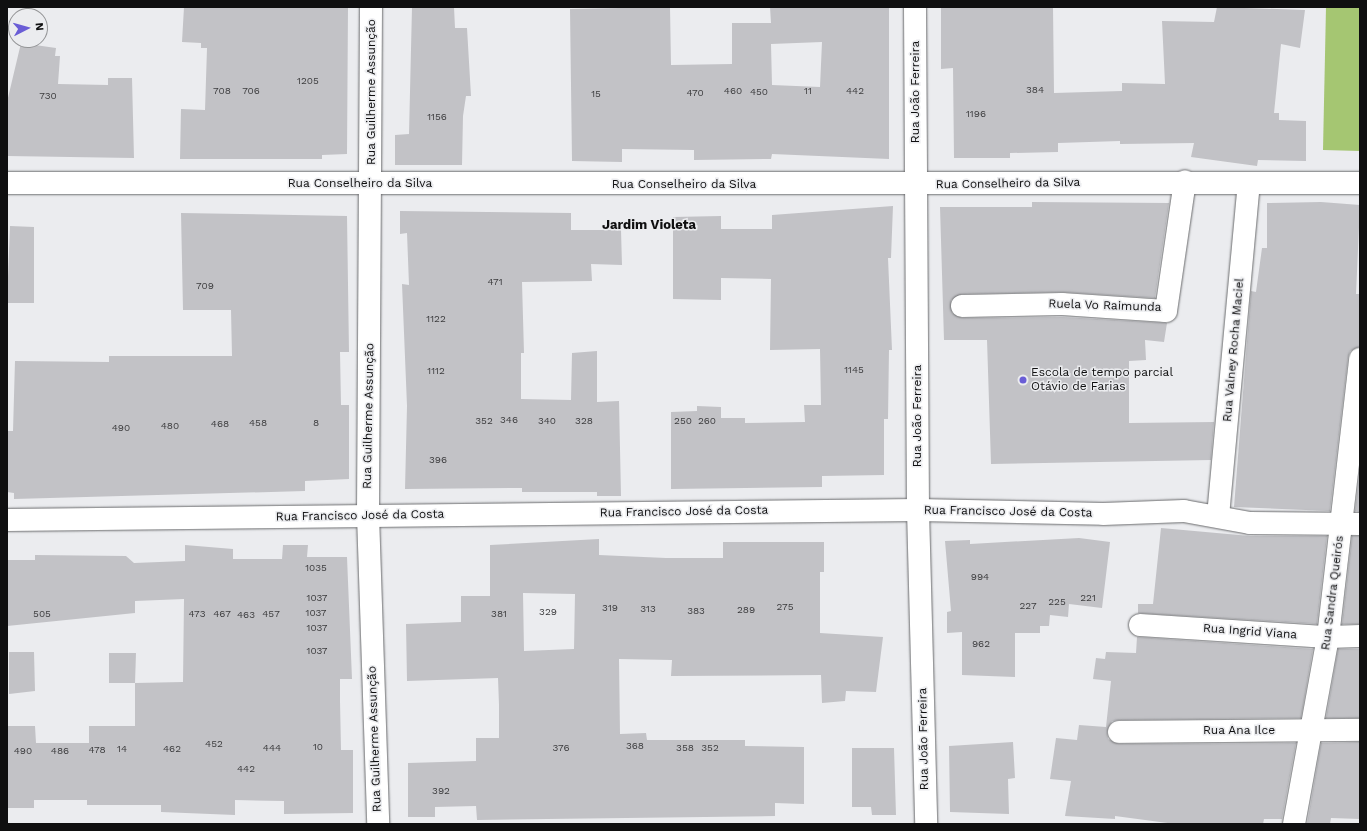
<!DOCTYPE html>
<meta charset="utf-8">
<style>
body{margin:0}
#map{position:relative;width:1367px;height:831px;overflow:hidden;background:#ebecef;font-family:"Work Sans",sans-serif}
div>[style]{position:absolute}
.green>*{inset:0;background:#a5c672}
.building>*{inset:0;background:#c2c2c6}
.roads{filter:drop-shadow(0 0 1px #6a6b6d) drop-shadow(0 0 1px #6a6b6d)}
.minor>*{height:22px;margin:-11px;padding:0 11px;transform-origin:11px;border-radius:11px;background:#fff}
.dots>*{width:11px;height:11px;translate:-50% -50%;box-sizing:border-box;border:2px solid #ebecef;border-radius:50%}
span{translate:-50% -50%;white-space:nowrap;text-align:center;line-height:1.15;-webkit-text-stroke:3px #ebecef;paint-order:stroke}
.number-label{font-size:10px;color:#3c3c3e}
.number-label span{-webkit-text-stroke-width:0}
.street-label{font-size:12px;color:#0f0f10}
.poi-label{font-size:12px;color:#0f0f10}
.left{translate:0 -50%;text-align:left}
.neighbourhood-label{font-size:13px;color:#0f0f10;font-weight:700}
.frame{position:absolute;inset:0;border:8px solid #0f0f10;pointer-events:none}
.north{position:absolute;left:8px;top:8px;width:40px;height:40px;box-sizing:border-box;background:#ebecef;border:1px solid #939496;border-radius:50%;rotate:84deg;font-size:11px;font-weight:700;line-height:16px;text-align:center;color:#0f0f10}
.north::after{content:'';display:block;margin:auto;width:14px;height:18px;background:#6a5dd6;clip-path:polygon(50% 0,100% 100%,50% 72%,0 100%)}
</style>
<div id="map">
<div class="green">
<div style="clip-path:polygon(1326px 7px,1360px 7px,1360px 151px,1323px 150px)"></div>
</div>
<div class="building">
<div style="clip-path:polygon(184px 7px,348px 7px,347px 154px,322px 155px,322px 159px,180px 159px,181px 109px,205px 110px,207px 48px,201px 48px,201px 43px,182px 42px)"></div>
<div style="clip-path:polygon(412px 7px,454px 7px,455px 28px,467px 28px,471px 96px,466px 96px,463px 116px,462px 165px,395px 165px,395px 135px,409px 134px)"></div>
<div style="clip-path:polygon(evenodd,670px 7px,671px 65px,732px 64px,732px 23px,771px 23px,770px 7px,889px 7px,889px 159px,772px 154px,771px 159px,694px 160px,694px 150px,622px 149px,622px 162px,572px 161px,570px 9px,670px 7px,822px 42px,820px 87px,772px 85px,771px 44px,822px 42px)"></div>
<div style="clip-path:polygon(941px 7px,1053px 7px,1054px 93px,1122px 91px,1122px 83px,1165px 84px,1162px 21px,1214px 22px,1217px 7px,1305px 10px,1300px 48px,1281px 44px,1274px 113px,1279px 113px,1279px 120px,1306px 121px,1306px 161px,1258px 160px,1257px 166px,1191px 157px,1194px 143px,1120px 144px,1120px 141px,1058px 143px,1058px 152px,1010px 153px,1010px 158px,954px 158px,953px 68px,941px 69px)"></div>
<div style="clip-path:polygon(21px 43px,56px 48px,55px 56px,60px 56px,58px 84px,108px 85px,108px 78px,132px 78px,134px 158px,7px 156px,7px 102px)"></div>
<div style="clip-path:polygon(1032px 202px,1169px 203px,1155px 298px,1062px 292px,962px 294px,951px 300px,952px 313px,962px 318px,1062px 317px,1167px 323px,1164px 342px,1145px 340px,1146px 360px,1129px 361px,1129px 423px,1214px 422px,1211px 460px,991px 464px,987px 340px,944px 340px,940px 207px,1032px 207px)"></div>
<div style="clip-path:polygon(1321px 202px,1360px 205px,1356px 294px,1360px 294px,1360px 347px,1350px 351px,1348px 358px,1330px 511px,1234px 507px,1251px 291px,1256px 292px,1262px 248px,1267px 248px,1267px 203px)"></div>
<div style="clip-path:polygon(893px 206px,891px 258px,888px 258px,892px 350px,889px 350px,888px 419px,884px 419px,884px 475px,822px 476px,822px 487px,671px 489px,671px 412px,697px 411px,697px 406px,721px 407px,721px 418px,745px 418px,745px 423px,805px 422px,804px 405px,821px 405px,820px 349px,770px 350px,771px 279px,721px 278px,721px 300px,673px 299px,673px 217px,721px 216px,721px 229px,772px 229px,772px 215px)"></div>
<div style="clip-path:polygon(400px 211px,571px 213px,571px 230px,621px 230px,622px 265px,591px 264px,592px 281px,522px 282px,524px 353px,521px 353px,521px 399px,571px 400px,572px 353px,597px 351px,597px 402px,619px 401px,621px 496px,597px 496px,597px 492px,522px 492px,522px 488px,405px 489px,407px 406px,402px 284px,409px 285px,407px 233px,400px 234px)"></div>
<div style="clip-path:polygon(181px 213px,347px 216px,349px 352px,340px 352px,341px 405px,349px 405px,349px 479px,305px 481px,305px 491px,14px 499px,14px 493px,7px 492px,7px 431px,13px 431px,15px 361px,109px 362px,109px 356px,232px 356px,231px 310px,183px 310px)"></div>
<div style="clip-path:polygon(10px 226px,34px 227px,34px 303px,7px 303px)"></div>
<div style="clip-path:polygon(1360px 468px,1360px 512px,1355px 511px)"></div>
<div style="clip-path:polygon(1161px 528px,1250px 536px,1327px 536px,1317px 624px,1138px 613px,1138px 604px,1153px 604px)"></div>
<div style="clip-path:polygon(1352px 536px,1360px 536px,1360px 624px,1342px 624px)"></div>
<div style="clip-path:polygon(1079px 538px,1110px 542px,1102px 608px,1069px 604px,1068px 617px,1050px 615px,1049px 626px,1040px 626px,1040px 633px,1015px 633px,1015px 677px,962px 675px,962px 632px,947px 633px,947px 612px,951px 611px,945px 541px,970px 540px,970px 544px)"></div>
<div style="clip-path:polygon(evenodd,599px 539px,599px 555px,666px 558px,723px 558px,723px 542px,824px 542px,824px 572px,820px 572px,820px 633px,883px 637px,876px 692px,846px 691px,845px 701px,822px 703px,821px 675px,671px 676px,672px 660px,619px 659px,620px 734px,646px 733px,647px 740px,745px 740px,745px 746px,804px 747px,804px 804px,775px 803px,775px 816px,477px 820px,476px 806px,435px 807px,435px 817px,408px 817px,408px 763px,476px 761px,476px 738px,499px 738px,499px 705px,498px 678px,407px 681px,406px 624px,461px 622px,461px 596px,490px 596px,490px 545px,599px 539px,523px 593px,575px 594px,574px 649px,524px 651px,523px 593px)"></div>
<div style="clip-path:polygon(185px 545px,233px 549px,233px 559px,282px 559px,283px 545px,308px 545px,307px 557px,347px 557px,352px 679px,340px 679px,340px 701px,341px 750px,353px 750px,353px 813px,284px 814px,284px 801px,235px 800px,235px 815px,161px 812px,161px 805px,87px 805px,87px 800px,34px 800px,34px 808px,7px 808px,7px 726px,35px 726px,36px 743px,89px 743px,89px 726px,135px 726px,135px 683px,183px 682px,184px 599px,135px 601px,135px 613px,7px 626px,7px 560px,35px 560px,35px 555px,126px 556px,134px 563px,185px 561px)"></div>
<div style="clip-path:polygon(1137px 637px,1313px 649px,1301px 718px,1119px 720px,1112px 721px,1107px 732px,1108px 739px,1119px 744px,1296px 743px,1282px 819px,1264px 819px,1263px 824px,1175px 824px,1115px 816px,1115px 819px,1065px 816px,1071px 781px,1050px 779px,1056px 738px,1077px 740px,1079px 725px,1106px 727px,1111px 681px,1093px 679px,1096px 658px,1105px 659px,1106px 652px,1136px 653px)"></div>
<div style="clip-path:polygon(1338px 649px,1360px 649px,1360px 718px,1326px 718px)"></div>
<div style="clip-path:polygon(9px 652px,34px 652px,35px 691px,9px 694px)"></div>
<div style="clip-path:polygon(109px 653px,136px 653px,135px 683px,109px 683px)"></div>
<div style="clip-path:polygon(1013px 742px,1015px 778px,1008px 779px,1009px 814px,950px 812px,949px 746px)"></div>
<div style="clip-path:polygon(1360px 742px,1360px 819px,1331px 818px,1330px 824px,1307px 824px,1321px 743px)"></div>
<div style="clip-path:polygon(852px 748px,894px 748px,896px 815px,872px 815px,871px 807px,852px 807px)"></div>
</div>
<div class="roads">
<div class="minor">
<div style="left:371px;top:7px;width:508px;rotate:90.34deg"></div>
<div style="left:368px;top:515px;width:309px;rotate:88.1deg"></div>
<div style="left:915px;top:7px;width:503px;rotate:89.66deg"></div>
<div style="left:918px;top:510px;width:314px;rotate:88.5deg"></div>
<div style="left:7px;top:183px;width:1353px"></div>
<div style="left:962px;top:306px;width:100px;rotate:-1.1deg"></div>
<div style="left:1062px;top:304px;width:104px;rotate:3.9deg"></div>
<div style="left:1166px;top:311px;width:131px;rotate:-81.7deg"></div>
<div style="left:1218px;top:516px;width:334px;rotate:-84.7deg"></div>
<div style="left:7px;top:520px;width:911px;rotate:-0.63deg"></div>
<div style="left:918px;top:510px;width:185px;rotate:1.2deg"></div>
<div style="left:1103px;top:514px;width:81px;rotate:-2.1deg"></div>
<div style="left:1184px;top:511px;width:67px;rotate:10.3deg"></div>
<div style="left:1250px;top:523px;width:110px;rotate:0.5deg"></div>
<div style="left:1140px;top:625px;width:188px;rotate:3.7deg"></div>
<div style="left:1328px;top:637px;width:32px;rotate:-2deg"></div>
<div style="left:1119px;top:732px;width:241px;rotate:-0.5deg"></div>
<div style="left:1294px;top:824px;width:190px;rotate:-79.7deg"></div>
<div style="left:1328px;top:637px;width:280px;rotate:-83.4deg"></div>
</div>
</div>
<div class="dots">
<div style="left:1023px;top:380px;background:#6a5dd6"></div>
</div>
<div class="number-label">
<span style="left:308px;top:81px">1205</span>
<span style="left:1035px;top:90px">384</span>
<span style="left:222px;top:91px">708</span>
<span style="left:251px;top:91px">706</span>
<span style="left:733px;top:91px">460</span>
<span style="left:808px;top:91px">11</span>
<span style="left:855px;top:91px">442</span>
<span style="left:759px;top:92px">450</span>
<span style="left:695px;top:93px">470</span>
<span style="left:596px;top:94px">15</span>
<span style="left:48px;top:96px">730</span>
<span style="left:976px;top:114px">1196</span>
<span style="left:437px;top:117px">1156</span>
<span style="left:495px;top:282px">471</span>
<span style="left:205px;top:286px">709</span>
<span style="left:436px;top:319px">1122</span>
<span style="left:854px;top:370px">1145</span>
<span style="left:436px;top:371px">1112</span>
<span style="left:509px;top:420px">346</span>
<span style="left:484px;top:421px">352</span>
<span style="left:547px;top:421px">340</span>
<span style="left:584px;top:421px">328</span>
<span style="left:683px;top:421px">250</span>
<span style="left:707px;top:421px">260</span>
<span style="left:258px;top:423px">458</span>
<span style="left:316px;top:423px">8</span>
<span style="left:220px;top:424px">468</span>
<span style="left:170px;top:426px">480</span>
<span style="left:121px;top:428px">490</span>
<span style="left:438px;top:460px">396</span>
<span style="left:316px;top:568px">1035</span>
<span style="left:980px;top:577px">994</span>
<span style="left:317px;top:598px">1037</span>
<span style="left:1088px;top:598px">221</span>
<span style="left:1057px;top:602px">225</span>
<span style="left:1028px;top:606px">227</span>
<span style="left:785px;top:607px">275</span>
<span style="left:610px;top:608px">319</span>
<span style="left:648px;top:609px">313</span>
<span style="left:746px;top:610px">289</span>
<span style="left:696px;top:611px">383</span>
<span style="left:548px;top:612px">329</span>
<span style="left:316px;top:613px">1037</span>
<span style="left:42px;top:614px">505</span>
<span style="left:197px;top:614px">473</span>
<span style="left:222px;top:614px">467</span>
<span style="left:271px;top:614px">457</span>
<span style="left:499px;top:614px">381</span>
<span style="left:246px;top:615px">463</span>
<span style="left:317px;top:628px">1037</span>
<span style="left:981px;top:644px">962</span>
<span style="left:317px;top:651px">1037</span>
<span style="left:214px;top:744px">452</span>
<span style="left:635px;top:746px">368</span>
<span style="left:318px;top:747px">10</span>
<span style="left:272px;top:748px">444</span>
<span style="left:561px;top:748px">376</span>
<span style="left:685px;top:748px">358</span>
<span style="left:710px;top:748px">352</span>
<span style="left:122px;top:749px">14</span>
<span style="left:172px;top:749px">462</span>
<span style="left:97px;top:750px">478</span>
<span style="left:23px;top:751px">490</span>
<span style="left:60px;top:751px">486</span>
<span style="left:246px;top:769px">442</span>
<span style="left:441px;top:791px">392</span>
</div>
<div class="street-label">
<span style="left:372px;top:92px;rotate:-90deg">Rua Guilherme Assunção</span>
<span style="left:916px;top:92px;rotate:-90deg">Rua João Ferreira</span>
<span style="left:360px;top:184px">Rua Conselheiro da Silva</span>
<span style="left:1008px;top:184px;rotate:-1deg">Rua Conselheiro da Silva</span>
<span style="left:684px;top:185px">Rua Conselheiro da Silva</span>
<span style="left:1105px;top:306px;rotate:2deg">Ruela Vo Raimunda</span>
<span style="left:1234px;top:350px;rotate:-85deg">Rua Valney Rocha Maciel</span>
<span style="left:369px;top:416px;rotate:-89deg">Rua Guilherme Assunção</span>
<span style="left:918px;top:416px;rotate:-90deg">Rua João Ferreira</span>
<span style="left:684px;top:512px;rotate:-1deg">Rua Francisco José da Costa</span>
<span style="left:1008px;top:512px;rotate:1deg">Rua Francisco José da Costa</span>
<span style="left:360px;top:516px;rotate:-1deg">Rua Francisco José da Costa</span>
<span style="left:1333px;top:593px;rotate:-83deg">Rua Sandra Queirós</span>
<span style="left:1250px;top:632px;rotate:4deg">Rua Ingrid Viana</span>
<span style="left:1239px;top:731px">Rua Ana Ilce</span>
<span style="left:375px;top:739px;rotate:-92deg">Rua Guilherme Assunção</span>
<span style="left:924px;top:739px;rotate:-91deg">Rua João Ferreira</span>
</div>
<div class="poi-label">
<span class="left" style="left:1031px;top:380px">Escola de tempo parcial<br>Otávio de Farias</span>
</div>
<div class="neighbourhood-label">
<span style="left:649px;top:225px">Jardim Violeta</span>
</div>
<div class="frame"></div>
<div class="north">N</div>
</div>
